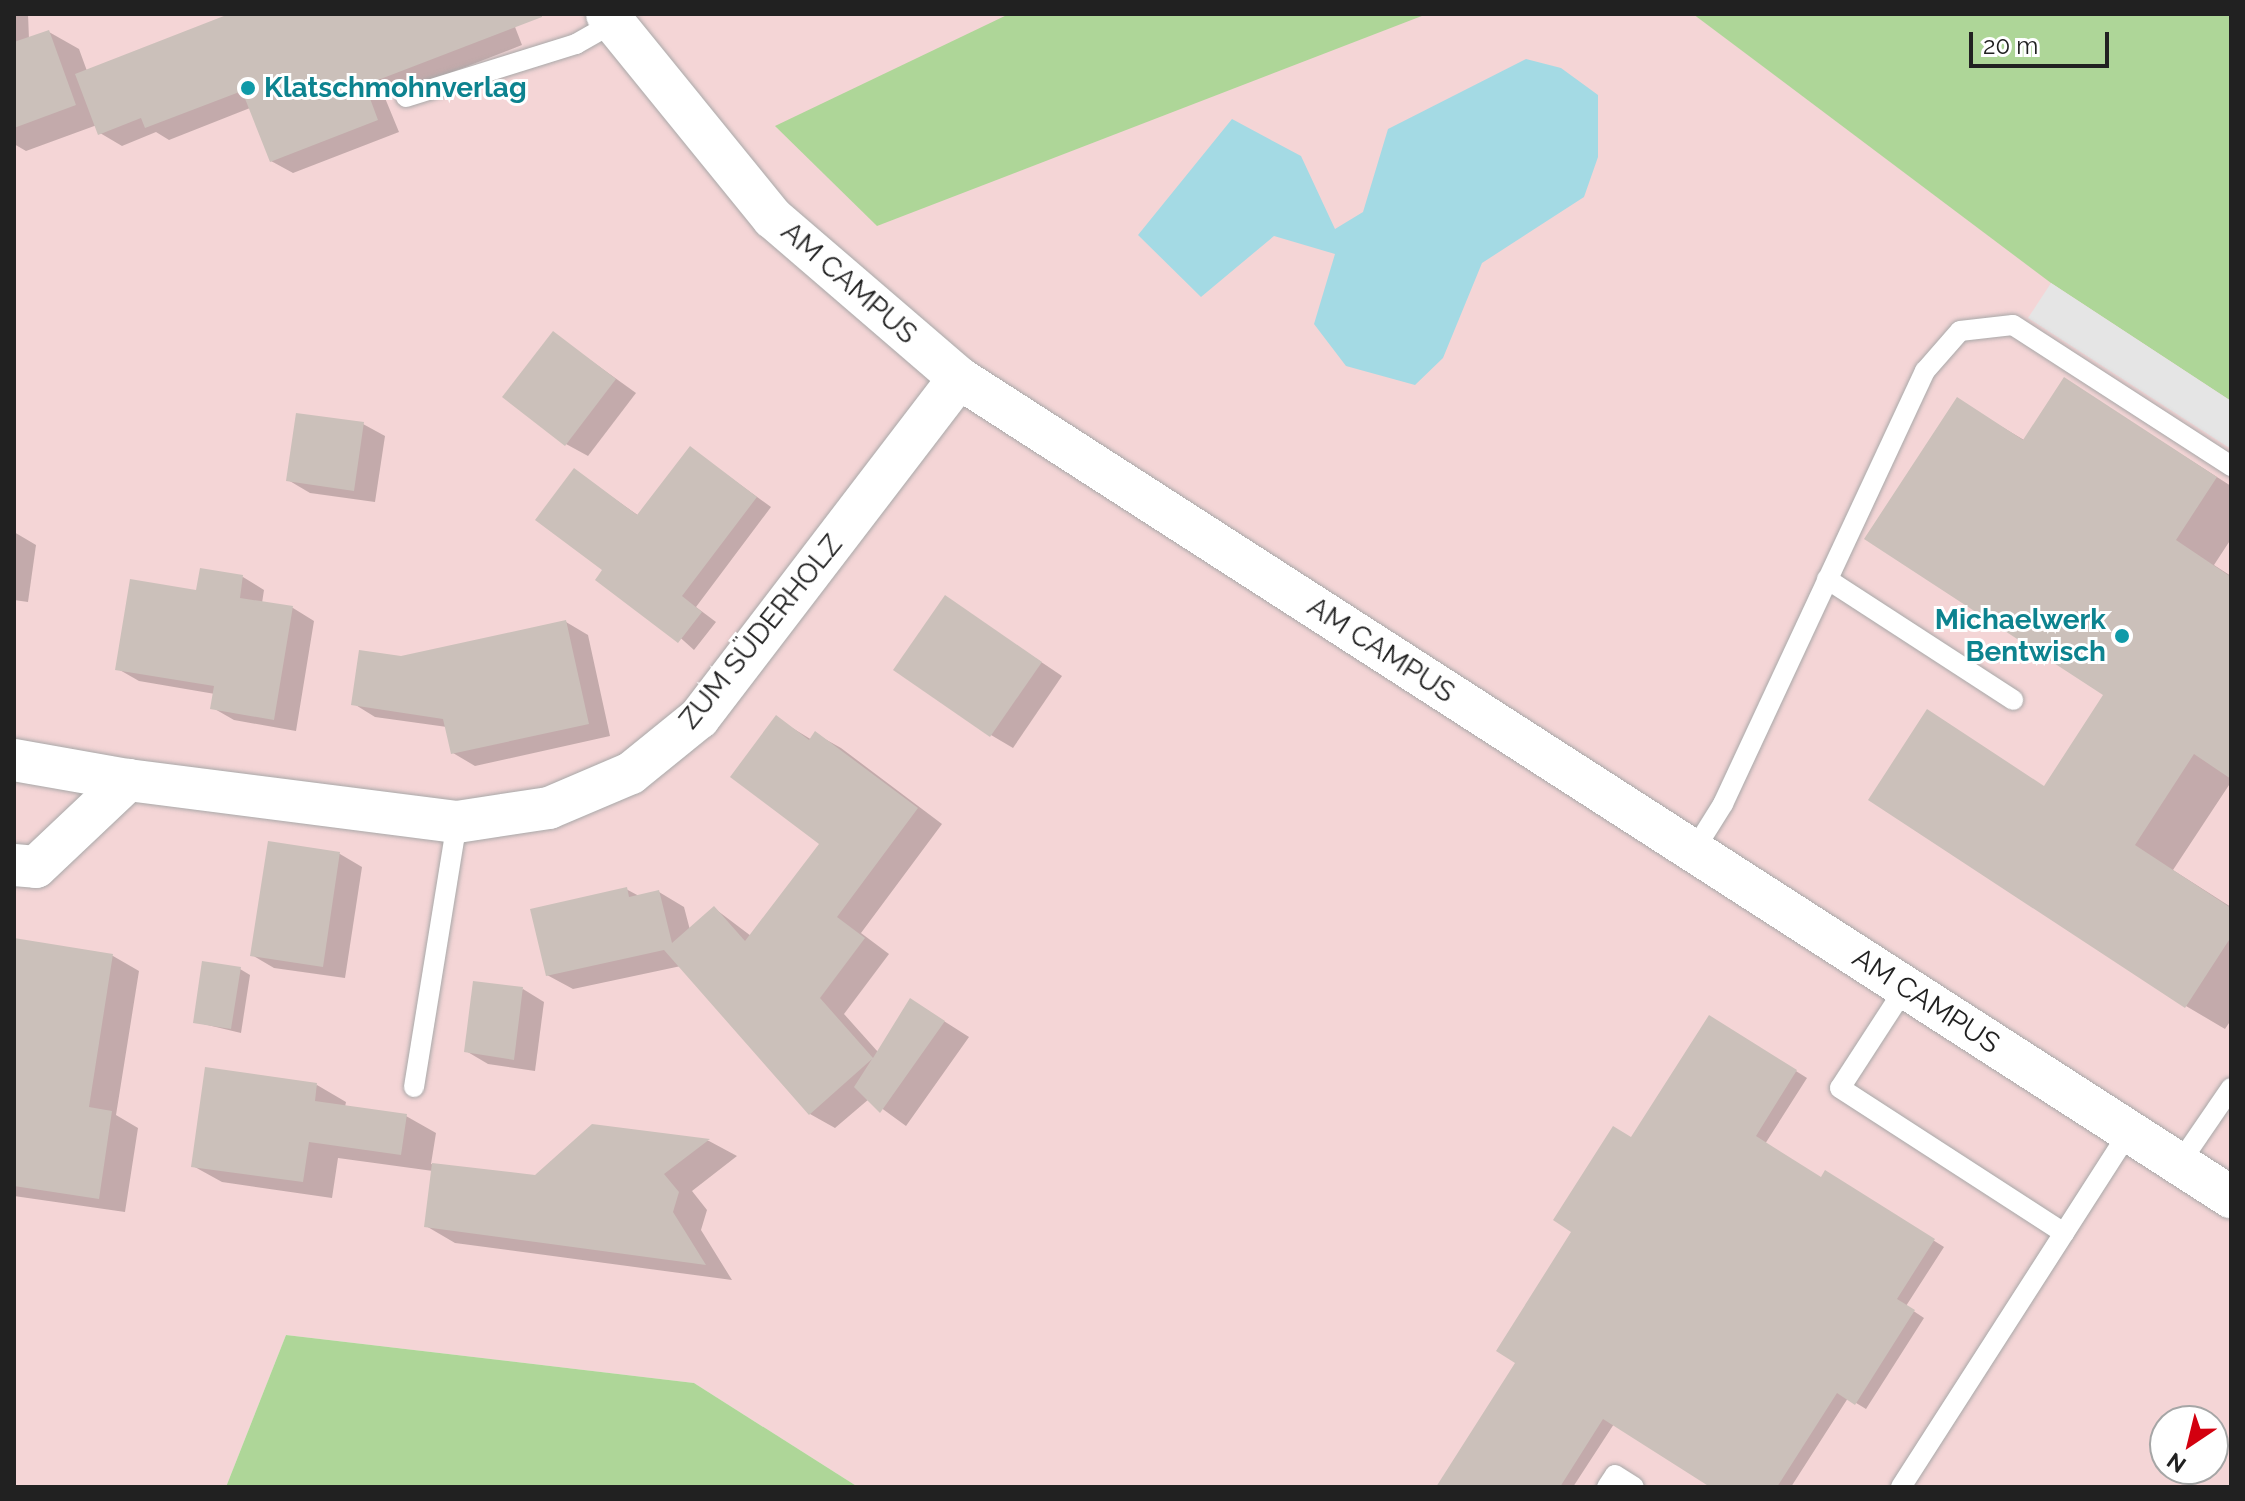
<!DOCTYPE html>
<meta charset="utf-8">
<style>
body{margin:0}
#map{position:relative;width:2245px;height:1501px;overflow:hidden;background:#f2eee7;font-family:Raleway,sans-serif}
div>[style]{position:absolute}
.commercial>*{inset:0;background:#f4d5d6}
.forest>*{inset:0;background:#aed698}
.parking>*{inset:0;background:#e5e5e5}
.water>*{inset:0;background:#a4dae4}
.shadow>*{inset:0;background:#0003}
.building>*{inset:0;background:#cbc0ba}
.roads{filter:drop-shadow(0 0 2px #a8a8a8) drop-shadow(0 0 2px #a8a8a8)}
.service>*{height:20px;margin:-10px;padding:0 10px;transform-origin:10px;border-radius:10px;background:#fff}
.minor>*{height:42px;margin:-21px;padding:0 21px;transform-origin:21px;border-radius:21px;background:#fff}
.dots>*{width:22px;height:22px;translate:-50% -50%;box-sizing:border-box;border:4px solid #fff;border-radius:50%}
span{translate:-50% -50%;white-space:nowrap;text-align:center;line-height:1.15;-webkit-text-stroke:6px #fff;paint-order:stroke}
.culture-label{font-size:28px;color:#0d838f;font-weight:700}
.left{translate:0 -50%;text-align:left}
.right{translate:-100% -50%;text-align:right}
.street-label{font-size:28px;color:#212121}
.frame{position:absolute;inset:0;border:16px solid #212121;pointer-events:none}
.north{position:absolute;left:2149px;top:1405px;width:80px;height:80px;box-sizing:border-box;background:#fff;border:2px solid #a6a6a6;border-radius:50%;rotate:215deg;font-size:22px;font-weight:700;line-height:32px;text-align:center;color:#212121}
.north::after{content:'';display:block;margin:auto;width:28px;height:36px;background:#d3000f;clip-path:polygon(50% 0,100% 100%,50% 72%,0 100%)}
.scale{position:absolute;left:1969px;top:32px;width:140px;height:36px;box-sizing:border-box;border:4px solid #212121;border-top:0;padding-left:10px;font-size:24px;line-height:28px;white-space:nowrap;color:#212121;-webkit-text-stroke:6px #fff;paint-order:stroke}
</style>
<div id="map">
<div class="commercial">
<div style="clip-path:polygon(evenodd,14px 14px,2231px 14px,2231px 1487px,858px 1487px,694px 1383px,286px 1335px,226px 1487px,14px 1487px,14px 14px,2165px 1421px,2213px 1421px,2213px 1469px,2165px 1469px,2165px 1421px)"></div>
</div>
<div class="forest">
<div style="clip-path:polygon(1009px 14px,1427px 14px,877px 226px,775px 126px)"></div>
<div style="clip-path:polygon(1693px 14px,2231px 14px,2231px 401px,2051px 283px)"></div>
<div style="clip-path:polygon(286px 1335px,694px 1383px,858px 1487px,226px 1487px)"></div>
</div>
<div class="parking">
<div style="clip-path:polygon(2051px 283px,2231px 401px,2231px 449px,2028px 318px)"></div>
</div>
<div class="water">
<div style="clip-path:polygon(1526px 59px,1561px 68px,1598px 95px,1598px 157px,1584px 197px,1482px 263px,1443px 358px,1415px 385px,1346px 366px,1314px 324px,1335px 254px,1274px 236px,1201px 297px,1138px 235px,1232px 119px,1301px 156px,1335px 229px,1363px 212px,1388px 129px)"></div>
</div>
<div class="shadow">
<div style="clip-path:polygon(14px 14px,28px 14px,29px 39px,49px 32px,79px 49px,87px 71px,234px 14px,510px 14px,522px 45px,385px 98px,399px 132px,293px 173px,271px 161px,250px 108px,169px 140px,156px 132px,122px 146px,100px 133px,97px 125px,26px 151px,14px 144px)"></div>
<div style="clip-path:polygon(554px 334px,636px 393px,588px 456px,566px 444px)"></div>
<div style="clip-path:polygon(2065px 380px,2231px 486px,2231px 539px,2214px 565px,2231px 576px,2231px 782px,2173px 870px,2231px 907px,2231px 1020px,2225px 1029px,2186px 1006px,1928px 712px,2052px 793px,2106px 695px,1957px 400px,2024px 440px)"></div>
<div style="clip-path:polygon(363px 424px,385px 436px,375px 502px,310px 493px,288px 480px)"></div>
<div style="clip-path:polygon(690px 448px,771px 507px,696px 607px,716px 622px,694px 650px,605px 570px,575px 471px,639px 516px)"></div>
<div style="clip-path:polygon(14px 532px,36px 545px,28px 602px,14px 600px)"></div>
<div style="clip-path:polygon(243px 577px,264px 590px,262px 603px,293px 608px,314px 621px,296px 731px,234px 720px,213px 708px,215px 694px,139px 681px,118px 669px,198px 592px)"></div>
<div style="clip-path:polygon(946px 598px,1062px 676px,1013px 748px,991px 735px)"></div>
<div style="clip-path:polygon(566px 622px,588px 635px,610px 736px,475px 766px,453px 753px,447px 727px,375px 717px,354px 704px,401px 658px)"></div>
<div style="clip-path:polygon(776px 718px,812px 740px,816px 734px,841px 748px,942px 824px,861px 933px,889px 954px,844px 1014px,878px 1052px,936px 1016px,969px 1037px,906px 1126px,869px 1099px,835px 1128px,810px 1114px,681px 966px,573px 989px,547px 975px,626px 889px,639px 896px,659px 892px,684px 907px,690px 930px,714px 908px,751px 936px,822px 843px)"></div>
<div style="clip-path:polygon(270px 843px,340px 854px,362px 867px,345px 978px,274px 968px,252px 955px)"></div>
<div style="clip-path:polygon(113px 956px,139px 971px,116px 1115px,138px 1128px,125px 1212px,14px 1196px,14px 959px)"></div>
<div style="clip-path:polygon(240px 969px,250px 975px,241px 1033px,195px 1022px)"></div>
<div style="clip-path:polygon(523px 989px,544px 1002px,535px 1071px,488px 1064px,466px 1051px)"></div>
<div style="clip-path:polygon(1720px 1023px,1807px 1078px,1765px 1144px,1822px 1180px,1836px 1179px,1944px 1247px,1906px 1306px,1924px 1318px,1866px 1409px,1848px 1398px,1791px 1487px,1714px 1487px,1614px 1424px,1573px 1487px,1438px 1487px,1517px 1363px,1632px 1140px)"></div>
<div style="clip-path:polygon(317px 1085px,346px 1102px,345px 1107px,406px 1116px,436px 1133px,431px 1164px,535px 1177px,593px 1126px,709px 1141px,737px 1156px,692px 1191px,707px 1210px,701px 1230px,732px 1280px,455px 1243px,426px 1226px,433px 1171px,338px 1158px,332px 1198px,222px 1182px,193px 1166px)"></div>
</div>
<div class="building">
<div style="clip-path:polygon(229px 14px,542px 14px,542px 17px,365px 85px,378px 120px,270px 162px,242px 91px,145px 128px,141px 118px,98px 135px,75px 74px)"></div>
<div style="clip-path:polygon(49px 30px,76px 105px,14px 128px,14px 42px)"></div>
<div style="clip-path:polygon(553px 331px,616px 379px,565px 446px,502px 397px)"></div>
<div style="clip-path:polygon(2064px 377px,2217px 477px,2176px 540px,2231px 577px,2231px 779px,2194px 754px,2135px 845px,2231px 908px,2231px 937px,2185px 1008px,1868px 800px,1927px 709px,2044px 786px,2103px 695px,1864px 539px,1957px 397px,2023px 440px)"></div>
<div style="clip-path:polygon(296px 413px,364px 422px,354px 491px,286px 481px)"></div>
<div style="clip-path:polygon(690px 446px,757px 497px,682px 596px,702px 612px,678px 643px,595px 580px,602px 570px,535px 520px,574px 468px,637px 515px)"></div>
<div style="clip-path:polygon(200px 568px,243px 575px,240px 598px,293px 606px,274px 720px,210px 709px,214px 686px,115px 670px,130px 579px,196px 590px)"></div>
<div style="clip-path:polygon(945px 595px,1042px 662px,990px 737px,893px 670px)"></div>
<div style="clip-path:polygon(566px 620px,589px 724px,451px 754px,443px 719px,351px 705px,359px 650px,401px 656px)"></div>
<div style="clip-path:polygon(776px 715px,809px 740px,815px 731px,918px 808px,837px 917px,865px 938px,820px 998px,873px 1058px,910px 998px,945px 1021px,880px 1113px,854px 1087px,872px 1059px,809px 1115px,664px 950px,546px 976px,530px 909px,627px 887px,629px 897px,659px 890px,672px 943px,714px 906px,745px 941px,819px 844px,730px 777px)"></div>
<div style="clip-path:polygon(268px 841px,340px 852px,323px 967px,250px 956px)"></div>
<div style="clip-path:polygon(14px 938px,113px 954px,89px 1107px,112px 1111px,99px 1199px,14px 1186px)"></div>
<div style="clip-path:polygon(202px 961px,241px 967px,231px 1029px,193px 1023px)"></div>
<div style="clip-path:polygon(473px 981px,523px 987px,514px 1060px,464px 1052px)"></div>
<div style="clip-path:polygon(1709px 1015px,1797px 1070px,1756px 1136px,1821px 1177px,1825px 1170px,1935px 1239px,1897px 1299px,1915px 1310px,1855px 1405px,1837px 1393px,1777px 1487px,1710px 1487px,1603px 1419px,1560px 1487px,1436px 1487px,1515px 1363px,1496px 1351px,1571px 1232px,1553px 1220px,1613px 1126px,1631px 1137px)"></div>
<div style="clip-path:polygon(205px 1067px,317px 1083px,315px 1101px,407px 1114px,401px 1155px,309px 1142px,303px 1182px,191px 1167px)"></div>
<div style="clip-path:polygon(592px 1124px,710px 1139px,664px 1174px,679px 1192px,673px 1212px,706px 1265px,424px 1227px,432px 1163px,535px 1175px)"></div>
</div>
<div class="roads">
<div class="service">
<div style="left:406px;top:97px;width:178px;rotate:-17.3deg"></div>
<div style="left:576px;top:44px;width:43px;rotate:-29.6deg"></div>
<div style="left:1827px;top:579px;width:222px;rotate:33deg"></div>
<div style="left:1693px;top:852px;width:57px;rotate:-58deg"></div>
<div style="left:1723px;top:804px;width:478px;rotate:-65deg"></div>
<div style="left:1925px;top:371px;width:53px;rotate:-48.8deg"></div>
<div style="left:1960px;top:331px;width:53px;rotate:-6.5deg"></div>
<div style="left:2013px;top:325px;width:260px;rotate:32.9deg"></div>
<div style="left:1905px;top:988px;width:119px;rotate:123deg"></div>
<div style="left:1840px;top:1088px;width:267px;rotate:32.9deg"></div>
<div style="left:414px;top:1087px;width:268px;rotate:-80.8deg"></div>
<div style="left:2179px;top:1164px;width:92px;rotate:-55.6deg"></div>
<div style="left:1607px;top:1487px;width:14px;rotate:-56deg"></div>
<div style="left:1615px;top:1475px;width:22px;rotate:32deg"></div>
<div style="left:1901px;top:1487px;width:422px;rotate:-57.3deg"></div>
</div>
<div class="minor">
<div style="left:607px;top:14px;width:263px;rotate:50.9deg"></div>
<div style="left:773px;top:218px;width:245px;rotate:40.7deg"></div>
<div style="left:959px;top:378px;width:1513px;rotate:32.78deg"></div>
<div style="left:14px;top:760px;width:116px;rotate:10deg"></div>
<div style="left:128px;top:780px;width:332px;rotate:7.3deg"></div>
<div style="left:457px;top:822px;width:93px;rotate:-8.7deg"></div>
<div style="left:549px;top:808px;width:89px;rotate:-23.1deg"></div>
<div style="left:631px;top:773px;width:87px;rotate:-39deg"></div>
<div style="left:699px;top:718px;width:428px;rotate:-52.6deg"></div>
<div style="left:14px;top:865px;width:22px;rotate:5deg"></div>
<div style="left:36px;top:867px;width:127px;rotate:-43.4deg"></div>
</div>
</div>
<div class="dots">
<div style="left:248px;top:88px;background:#0f9aa8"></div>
<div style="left:2122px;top:636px;background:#0f9aa8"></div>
</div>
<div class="culture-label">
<span class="left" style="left:264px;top:88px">Klatschmohnverlag</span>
<span class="right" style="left:2106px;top:636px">Michaelwerk<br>Bentwisch</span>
</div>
<div class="street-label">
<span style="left:849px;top:283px;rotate:41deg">AM CAMPUS</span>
<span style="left:761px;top:632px;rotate:-51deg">ZUM SÜDERHOLZ</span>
<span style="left:1381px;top:650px;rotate:33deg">AM CAMPUS</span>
<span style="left:1926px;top:1001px;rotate:33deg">AM CAMPUS</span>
</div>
<div class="frame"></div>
<div class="north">N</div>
<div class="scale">20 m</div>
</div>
